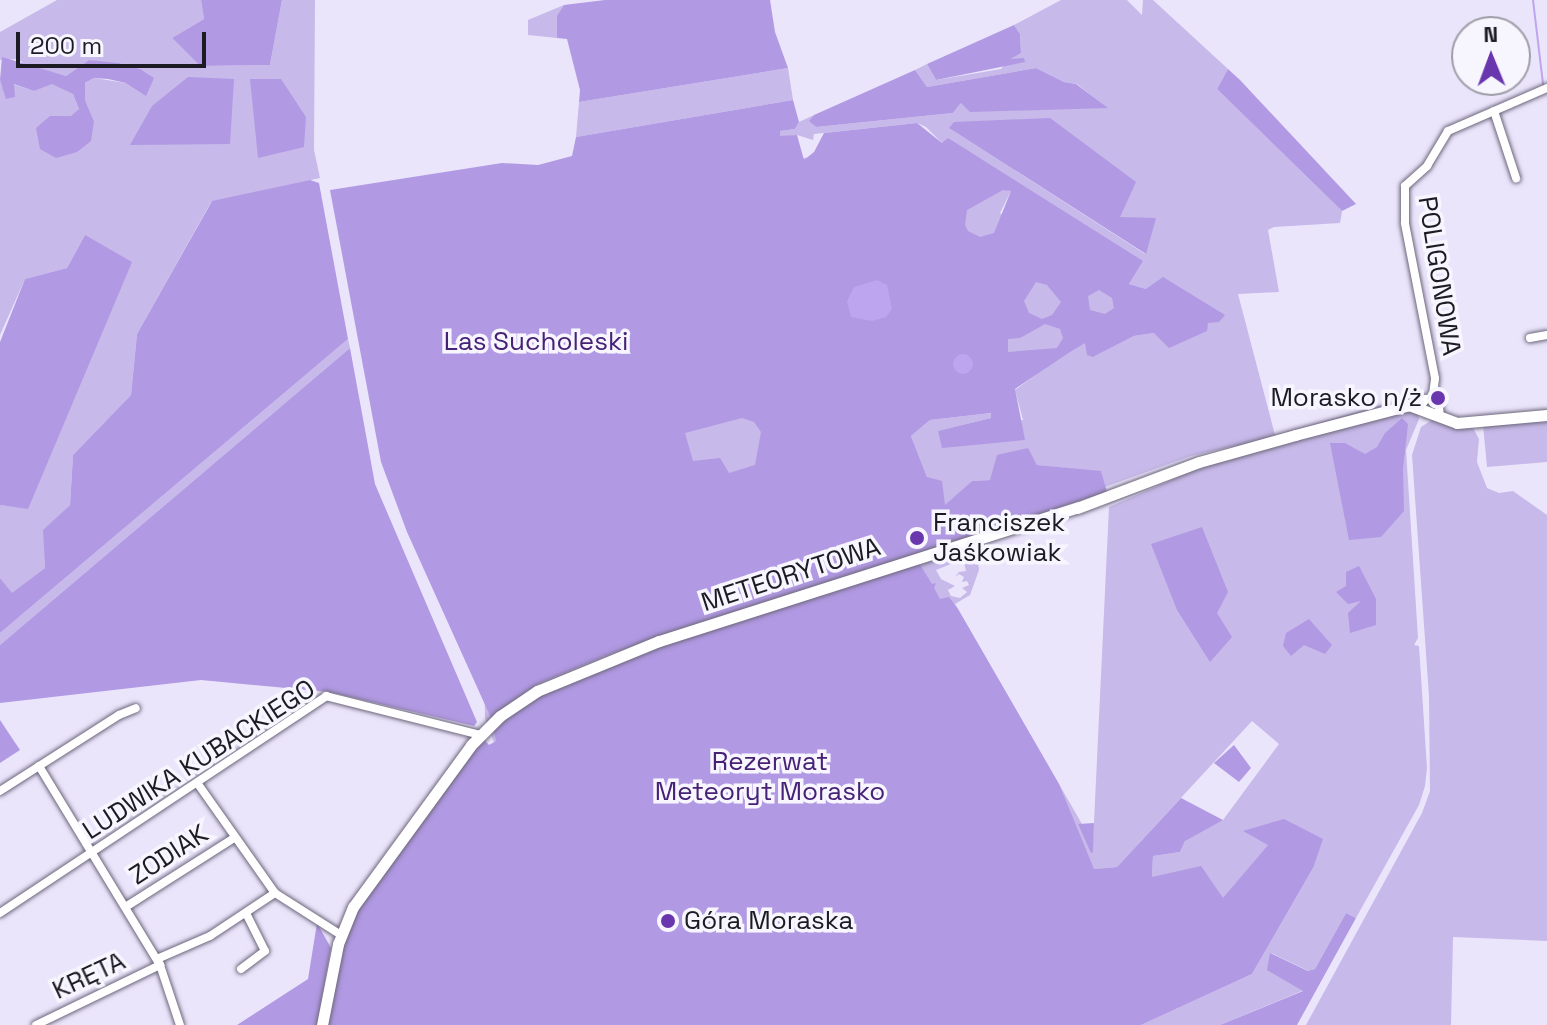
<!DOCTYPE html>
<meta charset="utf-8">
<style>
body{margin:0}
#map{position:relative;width:1547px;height:1025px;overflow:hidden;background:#ebe5fc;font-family:"Space Grotesk",sans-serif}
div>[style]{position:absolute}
.green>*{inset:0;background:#c7b9e9}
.forest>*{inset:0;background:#b199e3}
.water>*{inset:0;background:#bda5f0}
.round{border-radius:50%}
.stream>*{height:2px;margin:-1px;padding:0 1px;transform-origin:1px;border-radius:1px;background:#bda5f0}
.roads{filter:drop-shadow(0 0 2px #6d677b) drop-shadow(0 0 2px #6d677b)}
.street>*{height:8px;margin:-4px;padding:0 4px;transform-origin:4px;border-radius:4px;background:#fff}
.secondary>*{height:11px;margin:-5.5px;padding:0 5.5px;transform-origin:5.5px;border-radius:5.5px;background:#fff}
.dots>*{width:22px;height:22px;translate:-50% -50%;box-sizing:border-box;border:4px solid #f7f5fe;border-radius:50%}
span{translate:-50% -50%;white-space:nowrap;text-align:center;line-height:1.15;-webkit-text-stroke:7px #f7f5fe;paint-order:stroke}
.street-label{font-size:26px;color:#1c1a22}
.park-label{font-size:26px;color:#462176}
.poi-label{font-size:26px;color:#1c1a22}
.right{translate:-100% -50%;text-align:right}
.left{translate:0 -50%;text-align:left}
.north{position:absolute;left:1451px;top:16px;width:80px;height:80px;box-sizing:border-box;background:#f7f5fe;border:2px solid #9f9da6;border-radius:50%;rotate:359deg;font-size:22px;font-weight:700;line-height:32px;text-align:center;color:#1c1a22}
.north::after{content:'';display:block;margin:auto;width:28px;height:36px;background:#6936ad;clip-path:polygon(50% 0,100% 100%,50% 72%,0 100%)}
.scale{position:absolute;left:16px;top:32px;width:190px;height:36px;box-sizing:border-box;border:4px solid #1c1a22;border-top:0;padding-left:10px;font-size:24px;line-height:28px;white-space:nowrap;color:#1c1a22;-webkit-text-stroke:6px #f7f5fe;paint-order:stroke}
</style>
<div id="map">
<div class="green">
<div style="clip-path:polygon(57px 0,201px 0,204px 19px,172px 38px,200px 66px,270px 65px,282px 0,315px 0,314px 150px,320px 178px,211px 202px,137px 334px,131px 395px,73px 455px,70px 505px,44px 530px,45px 568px,12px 594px,0 578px,0 505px,28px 508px,85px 235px,67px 268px,25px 279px,0 335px,0 80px,7px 99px,13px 84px,34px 91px,52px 83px,73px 94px,79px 109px,71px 117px,50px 116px,94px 121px,85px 100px,84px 84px,94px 78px,126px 83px,140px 69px,89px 60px,66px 76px,27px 66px,18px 59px,0 60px,0 32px)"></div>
<div style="clip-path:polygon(evenodd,1061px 0,1127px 0,1142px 15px,1143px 0,1153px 0,1228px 69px,1217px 89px,1342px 211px,1340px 223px,1274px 227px,1268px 230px,1279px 292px,1238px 294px,1275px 435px,1417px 395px,1409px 410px,1418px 413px,1419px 419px,1406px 450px,1418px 638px,1414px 645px,1419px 646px,1427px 768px,1425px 786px,1419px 805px,1356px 918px,1346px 913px,1315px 969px,1309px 971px,1271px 953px,1304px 990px,1220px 1025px,1141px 1025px,1252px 974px,1313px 868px,1244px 831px,1269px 844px,1223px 899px,1152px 877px,1153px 856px,1180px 852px,1185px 841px,1196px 832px,1223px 820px,1279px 744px,1252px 721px,1117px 867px,1095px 869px,535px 856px,485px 718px,480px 454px,796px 158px,898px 156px,1011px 191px,1000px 213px,1144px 316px,1093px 357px,1134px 336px,1154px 333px,1146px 289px,1129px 284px,1142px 262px,942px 143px,926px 127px,917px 123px,814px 134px,813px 140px,797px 135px,780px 137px,780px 131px,795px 129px,799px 122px,814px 115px,810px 121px,816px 127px,953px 113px,961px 103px,1107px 108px,1077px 84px,1064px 82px,1036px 68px,927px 87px,915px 70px,927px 64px,936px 80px,1001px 69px,1011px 57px,1021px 53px,1020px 34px,1014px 25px,1061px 0,949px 128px,1119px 218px,1146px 254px,1145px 254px,949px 128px,1061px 0,1044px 369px,1015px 390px,1023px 420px,939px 431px,991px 418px,992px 413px,930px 420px,911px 436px,927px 477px,945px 506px,972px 481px,990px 480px,1027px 448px,1037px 465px,1101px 472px,1105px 487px,1191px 456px,1238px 445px,1086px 500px,919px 545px,866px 432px,1044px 369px,1061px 0,1183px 475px,1109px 507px,1093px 843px,955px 604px,970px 595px,979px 570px,977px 551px,963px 551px,1109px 503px,1183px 475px,1061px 0,963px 559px,966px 571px,959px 572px,955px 577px,959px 574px,964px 577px,962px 582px,967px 581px,969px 585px,962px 588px,967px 592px,960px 598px,951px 596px,943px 581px,948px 590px,955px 586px,941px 579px,936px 570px,963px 559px)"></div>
<div style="clip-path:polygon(564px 5px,557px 17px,557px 38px,528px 35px,528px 20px)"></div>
<div style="clip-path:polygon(788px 68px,793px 100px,576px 137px,579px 102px)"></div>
<div style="clip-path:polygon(348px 339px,350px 348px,0 645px,0 633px)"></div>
<div style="clip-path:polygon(1547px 418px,1547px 462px,1487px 467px,1483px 424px)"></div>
<div style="clip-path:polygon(1432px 420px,1473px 428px,1479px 439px,1477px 462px,1487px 488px,1499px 493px,1513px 491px,1547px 515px,1547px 941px,1453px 937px,1451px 1025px,1306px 1025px,1422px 813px,1430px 791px,1429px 696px,1412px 455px,1421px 427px)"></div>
</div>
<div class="forest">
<div style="clip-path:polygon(201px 0,282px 0,270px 65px,200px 66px,172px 38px,204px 19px)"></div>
<div style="clip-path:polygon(605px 0,770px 0,775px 32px,788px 68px,579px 102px,580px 90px,567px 39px,557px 38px,557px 16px,564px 5px)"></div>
<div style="clip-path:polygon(1014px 25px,1020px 34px,1021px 53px,1010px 59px,1024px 58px,1025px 62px,936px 80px,927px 64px)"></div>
<div style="clip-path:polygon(2px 57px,66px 76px,89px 60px,118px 63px,140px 69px,154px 78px,146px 96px,126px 83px,108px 79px,94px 78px,85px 83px,85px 100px,94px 121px,91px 141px,77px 152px,56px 158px,40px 149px,36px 128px,50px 116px,71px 116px,79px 109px,73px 94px,52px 84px,34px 91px,14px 84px,15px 97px,6px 99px,0 80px)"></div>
<div style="clip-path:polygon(1036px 68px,1064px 82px,1076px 84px,1108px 108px,970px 112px,961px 103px,953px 113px,816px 127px,809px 121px,814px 115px,915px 70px,927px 87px)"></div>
<div style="clip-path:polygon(1228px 69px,1240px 80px,1356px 204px,1342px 211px,1217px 89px)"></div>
<div style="clip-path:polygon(188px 77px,234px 79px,230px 144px,130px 145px,152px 106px)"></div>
<div style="clip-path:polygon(250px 79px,281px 79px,306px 117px,304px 147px,258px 158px)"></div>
<div style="clip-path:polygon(evenodd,793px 100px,799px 122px,795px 129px,780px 131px,780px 136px,797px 135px,804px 160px,814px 152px,824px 133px,917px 123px,942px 143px,948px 138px,1143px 261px,1129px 284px,1146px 289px,1163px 277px,1225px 315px,1219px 322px,1208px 323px,1207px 331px,1169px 348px,1154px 333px,1134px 336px,1093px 357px,1087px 355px,1085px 343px,1070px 352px,1015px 389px,1025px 440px,942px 448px,938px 431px,991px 418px,991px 413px,930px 420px,911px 436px,927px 477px,942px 481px,945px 505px,972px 481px,990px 480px,997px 455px,1028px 448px,1037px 465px,1101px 471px,1107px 492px,612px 653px,537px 684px,491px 718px,407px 532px,381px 462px,330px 190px,502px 163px,538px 165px,572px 156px,576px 137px,793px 100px,1003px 190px,1011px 191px,994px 233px,980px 237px,968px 231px,965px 225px,967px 210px,1003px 190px,793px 100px,1036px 282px,1047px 285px,1061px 302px,1052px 315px,1042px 319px,1029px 313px,1024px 301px,1036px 282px,793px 100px,1099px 290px,1112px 298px,1114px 308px,1105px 314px,1090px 310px,1088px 296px,1099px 290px,793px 100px,1045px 324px,1060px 329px,1063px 338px,1057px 348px,1008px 352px,1008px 339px,1020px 338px,1045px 324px,793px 100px,742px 418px,754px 422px,761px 432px,755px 465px,729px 473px,720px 458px,693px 461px,685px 433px,742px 418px)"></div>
<div style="clip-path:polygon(1050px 118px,1136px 182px,1120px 217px,1156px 218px,1146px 254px,949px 128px,954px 122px)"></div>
<div style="clip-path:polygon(310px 180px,319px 183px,348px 339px,0 633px,0 578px,12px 593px,45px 568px,43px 530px,70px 505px,73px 455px,131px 395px,137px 334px,212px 201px)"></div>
<div style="clip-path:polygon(85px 235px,132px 262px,28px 509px,0 505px,0 342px,25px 279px,67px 268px)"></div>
<div style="clip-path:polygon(350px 348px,375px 484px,477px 722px,474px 726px,329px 692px,201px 680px,0 703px,0 645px)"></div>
<div style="clip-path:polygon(1402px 418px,1408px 424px,1403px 469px,1404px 511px,1381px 537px,1349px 540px,1330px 443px,1345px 443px,1365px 454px,1377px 447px,1385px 433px)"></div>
<div style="clip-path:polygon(1202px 527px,1228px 592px,1217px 613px,1232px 637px,1210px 662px,1177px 610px,1151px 544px)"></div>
<div style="clip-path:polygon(919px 563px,932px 584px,936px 583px,934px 588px,940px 599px,949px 597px,958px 609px,1059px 784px,1094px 869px,1117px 867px,1181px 798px,1223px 820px,1185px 841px,1180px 852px,1153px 856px,1152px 877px,1201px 866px,1223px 898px,1268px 845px,1243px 831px,1284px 819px,1323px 839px,1313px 868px,1252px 974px,1141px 1025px,328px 1025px,344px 939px,359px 909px,479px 743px,483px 738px,489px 745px,496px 741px,493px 727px,535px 696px,645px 649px)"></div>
<div style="clip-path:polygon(1359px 566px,1376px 599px,1376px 625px,1350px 633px,1348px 613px,1361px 601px,1348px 604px,1336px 592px,1346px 586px,1346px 572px)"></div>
<div style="clip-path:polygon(1309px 619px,1332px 645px,1325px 654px,1304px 645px,1291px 656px,1283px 646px,1286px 633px)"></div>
<div style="clip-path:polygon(0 720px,20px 750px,0 763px)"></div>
<div style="clip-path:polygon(1234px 745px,1251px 768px,1239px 782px,1214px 763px)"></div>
<div style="clip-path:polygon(1094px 823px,1093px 852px,1091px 853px,1078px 824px)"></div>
<div style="clip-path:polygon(1346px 913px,1356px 918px,1297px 1025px,1220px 1025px,1303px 991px,1267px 970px,1270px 953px,1308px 971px,1315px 969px)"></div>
<div style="clip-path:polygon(317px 923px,331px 948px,317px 1025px,237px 1025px,308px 979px)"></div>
</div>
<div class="water">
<div style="clip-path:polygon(877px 280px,887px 285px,892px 309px,886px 317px,872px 321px,851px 317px,847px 301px,854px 287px)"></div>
<div class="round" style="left:953px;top:354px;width:20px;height:20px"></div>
</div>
<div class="stream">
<div style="left:1533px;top:0;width:85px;rotate:83.2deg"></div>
</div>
<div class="roads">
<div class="street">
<div style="left:1494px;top:111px;width:71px;rotate:71.8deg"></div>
<div style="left:1530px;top:338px;width:17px;rotate:-10deg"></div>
<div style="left:1433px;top:395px;width:17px;rotate:-83deg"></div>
<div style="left:1435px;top:378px;width:158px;rotate:-101deg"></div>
<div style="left:1405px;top:223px;width:37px;rotate:-90deg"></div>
<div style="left:1405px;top:186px;width:30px;rotate:-42deg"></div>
<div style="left:1427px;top:166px;width:41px;rotate:-59deg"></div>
<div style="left:1448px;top:131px;width:108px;rotate:-23.5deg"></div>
<div style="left:1420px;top:407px;width:10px;rotate:-53deg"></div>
<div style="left:1426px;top:399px;width:12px;rotate:-5deg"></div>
<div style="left:1438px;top:398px;width:20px;rotate:84deg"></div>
<div style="left:39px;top:766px;width:233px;rotate:58.7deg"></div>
<div style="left:160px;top:965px;width:63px;rotate:71.6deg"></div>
<div style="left:198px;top:784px;width:133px;rotate:54.8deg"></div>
<div style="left:275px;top:893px;width:78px;rotate:32.5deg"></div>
<div style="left:0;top:791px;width:141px;rotate:-32.6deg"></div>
<div style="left:119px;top:715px;width:18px;rotate:-22deg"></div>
<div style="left:127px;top:906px;width:127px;rotate:-32.4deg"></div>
<div style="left:0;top:913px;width:392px;rotate:-33.6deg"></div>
<div style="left:326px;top:696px;width:159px;rotate:14.2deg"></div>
<div style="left:157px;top:959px;width:58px;rotate:-23.5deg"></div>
<div style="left:210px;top:936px;width:78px;rotate:-33.5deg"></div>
<div style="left:241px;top:969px;width:30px;rotate:-37deg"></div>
<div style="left:265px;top:951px;width:42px;rotate:-116.6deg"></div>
<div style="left:36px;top:1025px;width:138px;rotate:-25.8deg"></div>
</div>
<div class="secondary">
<div style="left:322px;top:1025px;width:83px;rotate:-78.8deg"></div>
<div style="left:338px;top:944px;width:40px;rotate:-68deg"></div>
<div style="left:353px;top:907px;width:200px;rotate:-53.9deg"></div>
<div style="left:471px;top:745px;width:41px;rotate:-45deg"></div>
<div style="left:500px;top:716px;width:45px;rotate:-34deg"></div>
<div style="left:537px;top:691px;width:132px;rotate:-22.3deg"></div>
<div style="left:659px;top:641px;width:439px;rotate:-17.7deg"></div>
<div style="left:1077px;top:508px;width:130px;rotate:-20.7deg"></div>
<div style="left:1199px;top:462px;width:100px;rotate:-15.7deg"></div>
<div style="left:1295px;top:435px;width:118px;rotate:-14.7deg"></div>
<div style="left:1409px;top:405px;width:51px;rotate:20.6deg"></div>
<div style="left:1457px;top:423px;width:90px;rotate:-5.1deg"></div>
</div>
</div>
<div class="dots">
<div style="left:1438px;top:398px;background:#6936ad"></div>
<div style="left:917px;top:538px;background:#6936ad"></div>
<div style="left:668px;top:921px;background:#6936ad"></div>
</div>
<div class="street-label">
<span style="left:1439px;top:276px;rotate:81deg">POLIGONOWA</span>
<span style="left:791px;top:575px;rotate:-18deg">METEORYTOWA</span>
<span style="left:199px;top:760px;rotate:-33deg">LUDWIKA KUBACKIEGO</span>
<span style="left:169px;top:855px;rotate:-33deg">ZODIAK</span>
<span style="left:89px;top:976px;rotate:-25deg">KRĘTA</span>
</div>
<div class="park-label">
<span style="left:536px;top:342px">Las Sucholeski</span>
<span style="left:770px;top:777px">Rezerwat<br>Meteoryt Morasko</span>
</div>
<div class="poi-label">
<span class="right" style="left:1422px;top:398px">Morasko n/ż</span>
<span class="left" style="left:933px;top:538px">Franciszek<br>Jaśkowiak</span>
<span class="left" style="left:684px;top:921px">Góra Moraska</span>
</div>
<div class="north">N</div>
<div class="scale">200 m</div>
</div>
